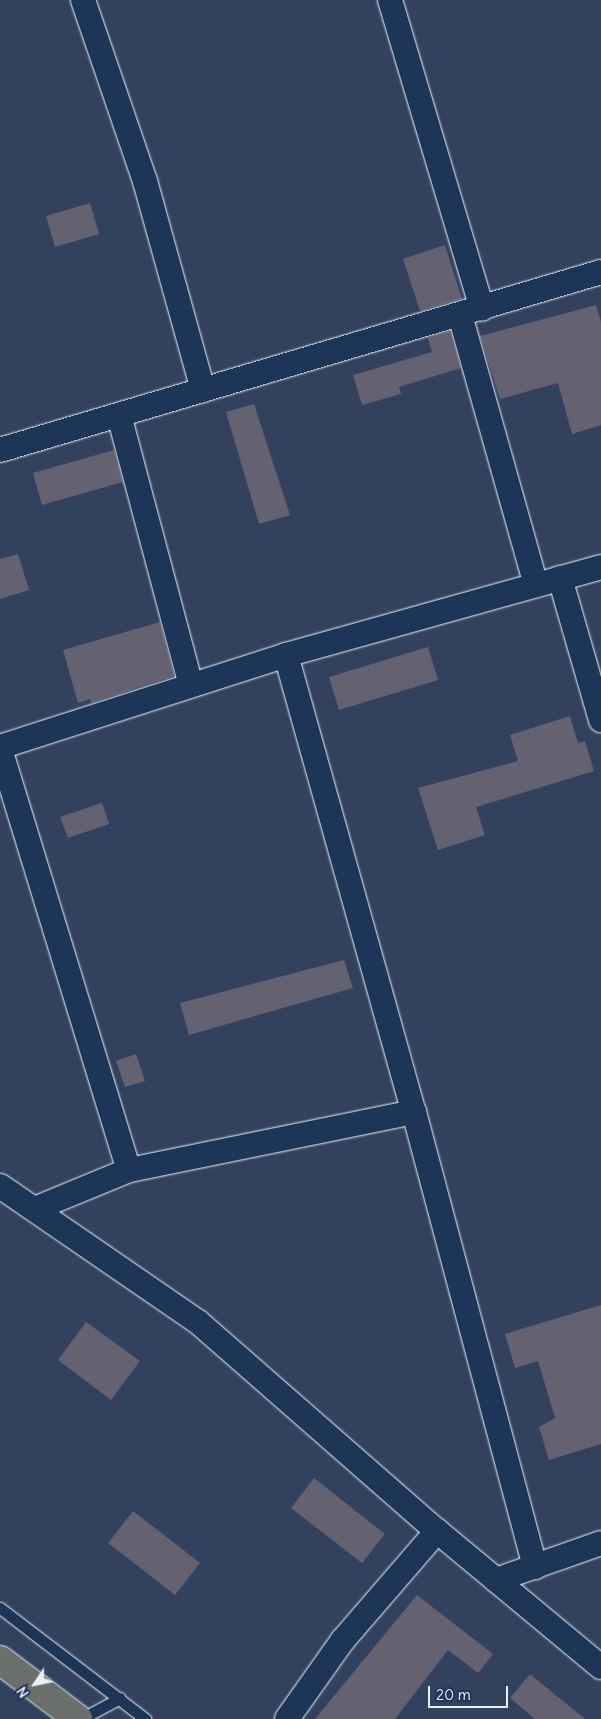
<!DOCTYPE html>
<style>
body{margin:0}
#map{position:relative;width:601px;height:1719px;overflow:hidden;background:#32425e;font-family:Delius,sans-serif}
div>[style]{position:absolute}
.building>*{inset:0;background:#646170}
.roads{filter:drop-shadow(0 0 1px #e8f1f8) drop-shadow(0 0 1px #e8f1f8)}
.service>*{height:11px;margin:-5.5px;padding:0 5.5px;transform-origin:5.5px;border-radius:5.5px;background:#1d3557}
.minor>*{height:24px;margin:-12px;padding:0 12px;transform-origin:12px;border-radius:12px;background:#1d3557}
.primary>*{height:28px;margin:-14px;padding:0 14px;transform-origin:14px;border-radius:14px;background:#6b706d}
span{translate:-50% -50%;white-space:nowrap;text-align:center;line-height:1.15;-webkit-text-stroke:4.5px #1d3557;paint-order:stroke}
.north{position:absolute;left:10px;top:1659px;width:50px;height:50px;-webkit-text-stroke:4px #1d3557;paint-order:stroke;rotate:236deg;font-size:14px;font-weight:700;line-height:20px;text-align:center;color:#e8f1f8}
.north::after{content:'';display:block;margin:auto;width:18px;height:22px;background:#e8f1f8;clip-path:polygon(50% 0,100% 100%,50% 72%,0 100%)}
.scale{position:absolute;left:428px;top:1686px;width:80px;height:22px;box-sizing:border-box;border:2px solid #e8f1f8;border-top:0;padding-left:6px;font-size:15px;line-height:18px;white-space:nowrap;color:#e8f1f8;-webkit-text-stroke:4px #1d3557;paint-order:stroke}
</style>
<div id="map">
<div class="building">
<div style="clip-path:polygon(90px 203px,99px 234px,55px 247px,46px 216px)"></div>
<div style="clip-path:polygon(445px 245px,462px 299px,420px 311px,403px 259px)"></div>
<div style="clip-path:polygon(596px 305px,601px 322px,601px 425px,572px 434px,558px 383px,500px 399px,480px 336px)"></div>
<div style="clip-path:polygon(450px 331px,461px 368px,399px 387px,401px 394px,362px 405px,353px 375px,432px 352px,428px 338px)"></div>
<div style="clip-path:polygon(254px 404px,290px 515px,259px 524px,226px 412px)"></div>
<div style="clip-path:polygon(114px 450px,123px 482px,42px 505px,33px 473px)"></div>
<div style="clip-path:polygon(18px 554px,29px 590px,0 599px,0 559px)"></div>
<div style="clip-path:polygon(160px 622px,174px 676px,91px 703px,90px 699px,78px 703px,63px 650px)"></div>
<div style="clip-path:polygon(428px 647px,438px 680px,339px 710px,329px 677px)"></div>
<div style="clip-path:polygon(570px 716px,578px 743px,585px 741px,594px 771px,476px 807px,485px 835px,438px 850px,418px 788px,518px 761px,510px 735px)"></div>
<div style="clip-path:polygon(102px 803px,109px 824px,68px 838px,60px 817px)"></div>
<div style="clip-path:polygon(344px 960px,353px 988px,189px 1035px,180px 1003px)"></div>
<div style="clip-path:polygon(136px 1054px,145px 1081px,125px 1087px,116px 1061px)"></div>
<div style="clip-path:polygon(601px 1305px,601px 1444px,549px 1460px,539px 1427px,555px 1418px,538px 1361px,515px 1368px,505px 1334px)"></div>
<div style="clip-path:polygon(86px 1322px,140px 1361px,111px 1400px,58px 1360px)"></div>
<div style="clip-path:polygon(314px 1478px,385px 1534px,362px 1563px,291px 1508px)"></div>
<div style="clip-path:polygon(133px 1511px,200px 1563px,175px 1595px,108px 1543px)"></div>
<div style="clip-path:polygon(417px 1595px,493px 1654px,478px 1673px,448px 1650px,395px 1719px,315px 1719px)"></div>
<div style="clip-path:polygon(530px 1674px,585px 1719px,535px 1719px,510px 1698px)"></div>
</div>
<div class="roads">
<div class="service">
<div style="left:0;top:1608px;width:183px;rotate:37.4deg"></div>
<div style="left:81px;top:1719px;width:44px;rotate:-28.3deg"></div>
</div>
<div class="minor">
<div style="left:83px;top:0;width:191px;rotate:71.1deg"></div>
<div style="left:145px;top:181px;width:217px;rotate:74.5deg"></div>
<div style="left:390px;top:0;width:322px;rotate:73.4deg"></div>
<div style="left:460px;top:315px;width:280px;rotate:74.3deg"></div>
<div style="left:119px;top:415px;width:279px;rotate:75.1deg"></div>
<div style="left:0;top:450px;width:627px;rotate:-16.5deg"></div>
<div style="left:560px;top:578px;width:148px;rotate:73.9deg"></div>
<div style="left:286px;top:655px;width:475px;rotate:74.4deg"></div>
<div style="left:0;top:747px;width:300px;rotate:-17.8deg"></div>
<div style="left:286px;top:655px;width:327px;rotate:-15.6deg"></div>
<div style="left:0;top:749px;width:440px;rotate:73deg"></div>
<div style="left:0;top:1186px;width:240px;rotate:34.5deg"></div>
<div style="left:198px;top:1322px;width:317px;rotate:41.2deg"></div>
<div style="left:437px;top:1531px;width:213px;rotate:39.7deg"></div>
<div style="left:37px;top:1208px;width:100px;rotate:-22.4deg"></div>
<div style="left:129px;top:1170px;width:291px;rotate:-11.5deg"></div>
<div style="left:414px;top:1112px;width:471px;rotate:75.1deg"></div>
<div style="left:496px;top:1580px;width:111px;rotate:-19.4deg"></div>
<div style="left:287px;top:1719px;width:97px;rotate:-54.7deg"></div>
<div style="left:343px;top:1640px;width:144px;rotate:-49.2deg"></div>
</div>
<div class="primary">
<div style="left:0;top:1660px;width:98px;rotate:37.1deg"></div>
</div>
</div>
<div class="north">N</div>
<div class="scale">20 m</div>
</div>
